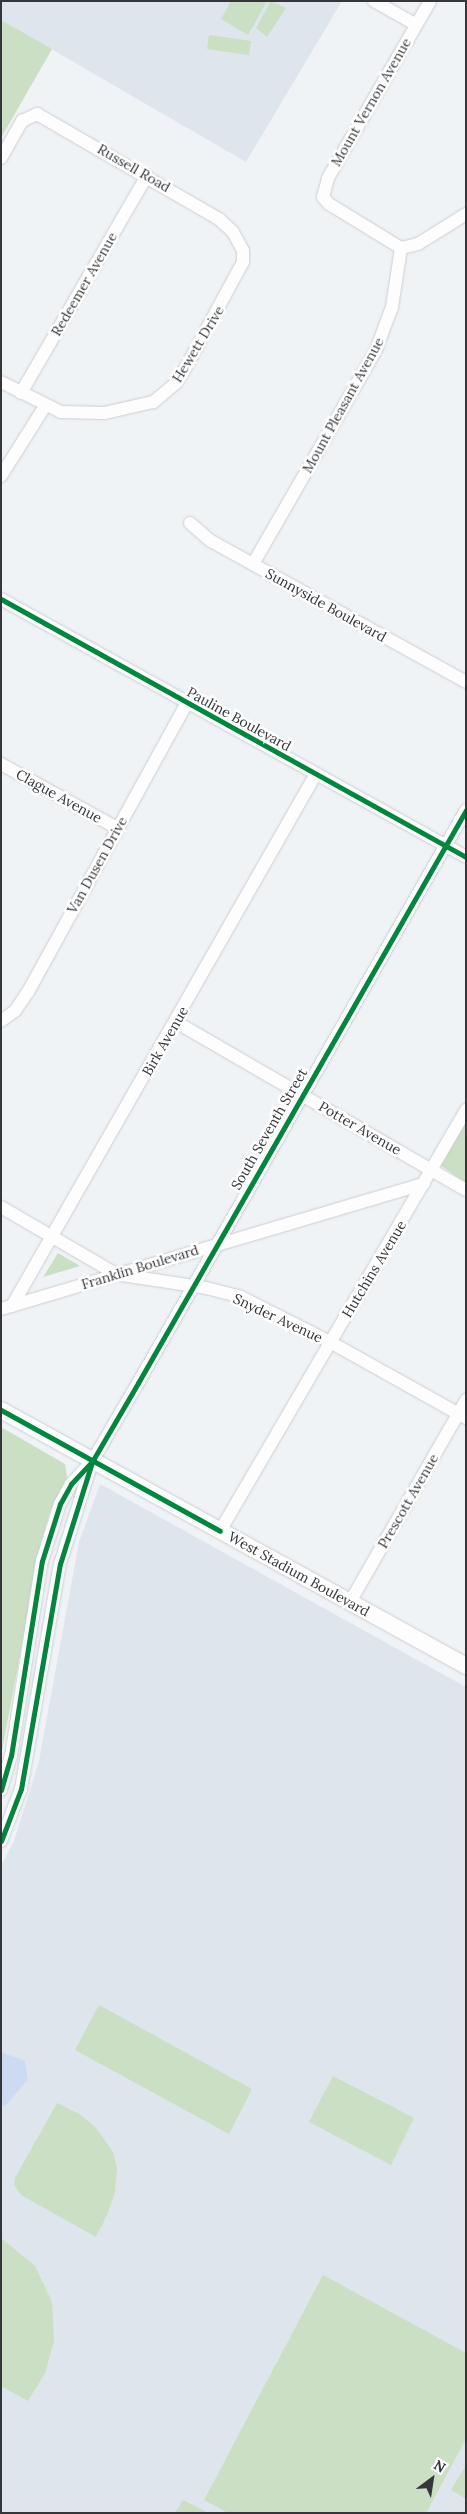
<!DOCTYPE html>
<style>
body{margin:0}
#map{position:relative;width:467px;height:2514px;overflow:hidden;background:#f0f3f6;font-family:Lora,serif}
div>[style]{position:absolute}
.built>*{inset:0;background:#dee5ed}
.green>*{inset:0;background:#cadfc3}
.water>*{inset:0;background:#cddbf2}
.roads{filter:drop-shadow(0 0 1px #ccced1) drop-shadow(0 0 1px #ccced1)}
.minor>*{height:12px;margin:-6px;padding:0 6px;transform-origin:6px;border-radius:6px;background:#fdfdfe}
.major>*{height:16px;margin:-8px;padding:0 8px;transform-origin:8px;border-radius:8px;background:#fdfdfe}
.cycleway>*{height:5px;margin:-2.5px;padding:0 2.5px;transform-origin:2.5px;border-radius:2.5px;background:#00873e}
span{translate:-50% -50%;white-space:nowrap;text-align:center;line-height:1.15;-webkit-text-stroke:5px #fff;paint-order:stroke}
.street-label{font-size:14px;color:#343639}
.frame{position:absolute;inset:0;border:2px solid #343639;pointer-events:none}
.north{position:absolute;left:407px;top:2454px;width:50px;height:50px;-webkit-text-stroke:4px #fff;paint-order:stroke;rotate:31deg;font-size:14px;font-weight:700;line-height:20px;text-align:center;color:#343639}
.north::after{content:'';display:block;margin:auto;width:18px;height:22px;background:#343639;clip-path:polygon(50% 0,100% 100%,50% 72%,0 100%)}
</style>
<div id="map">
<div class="built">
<div style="clip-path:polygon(1px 1px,342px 1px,246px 162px,1px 20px)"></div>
<div style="clip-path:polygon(100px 1484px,466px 1687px,466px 2513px,1px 2513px,1px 1866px,14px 1841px,39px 1761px,79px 1542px)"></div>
</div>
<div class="green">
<div style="clip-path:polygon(231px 1px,267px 1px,248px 35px,221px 19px)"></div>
<div style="clip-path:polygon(271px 1px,286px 8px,267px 37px,256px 28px)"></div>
<div style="clip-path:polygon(1px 20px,52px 49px,1px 138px)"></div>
<div style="clip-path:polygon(209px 35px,251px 41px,249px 55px,207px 49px)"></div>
<div style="clip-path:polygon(466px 1121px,466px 1183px,440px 1165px)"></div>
<div style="clip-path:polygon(58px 1253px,80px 1266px,43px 1277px)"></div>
<div style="clip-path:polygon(1px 1427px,65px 1464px,67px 1477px,49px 1514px,40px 1548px,1px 1756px)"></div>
<div style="clip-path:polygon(99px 2005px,252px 2089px,229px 2134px,75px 2050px)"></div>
<div style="clip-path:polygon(333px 2076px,414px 2118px,391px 2165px,309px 2122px)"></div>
<div style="clip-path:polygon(57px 2103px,81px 2115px,96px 2128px,113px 2152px,117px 2168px,115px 2192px,108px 2213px,96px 2237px,21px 2195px,14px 2185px,15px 2178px)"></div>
<div style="clip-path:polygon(1px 2238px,35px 2266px,52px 2302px,54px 2341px,45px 2373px,28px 2401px,1px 2386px)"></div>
<div style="clip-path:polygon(323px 2275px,466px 2353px,466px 2439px,426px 2513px,228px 2513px,204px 2500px)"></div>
<div style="clip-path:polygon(466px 2465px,466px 2499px,451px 2490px)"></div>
<div style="clip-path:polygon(183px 2500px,201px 2509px,208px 2513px,175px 2513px)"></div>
</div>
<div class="water">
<div style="clip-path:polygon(1px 2052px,25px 2061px,28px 2079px,5px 2106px,1px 2105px)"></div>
</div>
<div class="roads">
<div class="minor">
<div style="left:374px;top:1px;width:47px;rotate:29.3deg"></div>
<div style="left:1px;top:158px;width:43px;rotate:-60.4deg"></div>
<div style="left:22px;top:121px;width:17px;rotate:-25deg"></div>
<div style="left:37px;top:114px;width:210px;rotate:30deg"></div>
<div style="left:219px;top:219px;width:19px;rotate:43deg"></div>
<div style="left:233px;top:232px;width:21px;rotate:62deg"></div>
<div style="left:243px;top:251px;width:11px;rotate:90deg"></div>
<div style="left:243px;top:262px;width:122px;rotate:118.5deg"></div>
<div style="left:185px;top:369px;width:17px;rotate:123deg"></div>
<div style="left:176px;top:383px;width:30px;rotate:140deg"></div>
<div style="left:153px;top:402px;width:49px;rotate:167.1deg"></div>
<div style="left:105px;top:413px;width:44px;rotate:-178.7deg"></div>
<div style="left:61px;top:412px;width:67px;rotate:-153.4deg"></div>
<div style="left:401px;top:248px;width:84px;rotate:-148.6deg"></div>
<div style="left:329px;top:204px;width:9px;rotate:-131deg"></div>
<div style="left:323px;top:197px;width:20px;rotate:-75deg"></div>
<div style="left:328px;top:178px;width:204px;rotate:-60deg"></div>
<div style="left:401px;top:248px;width:17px;rotate:-13deg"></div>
<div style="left:418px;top:244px;width:57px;rotate:-32deg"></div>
<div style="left:21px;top:393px;width:251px;rotate:-59.9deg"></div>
<div style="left:1px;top:476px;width:83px;rotate:-57.8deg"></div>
<div style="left:190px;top:523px;width:28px;rotate:41deg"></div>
<div style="left:211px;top:541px;width:291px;rotate:28.9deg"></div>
<div style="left:253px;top:564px;width:247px;rotate:-60.1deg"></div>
<div style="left:376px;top:350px;width:46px;rotate:-69.6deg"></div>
<div style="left:392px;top:307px;width:60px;rotate:-81.3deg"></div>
<div style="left:1px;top:599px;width:532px;rotate:29.02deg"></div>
<div style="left:1px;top:764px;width:132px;rotate:28.9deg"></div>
<div style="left:1px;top:1021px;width:17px;rotate:-36deg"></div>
<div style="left:15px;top:1011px;width:23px;rotate:-56deg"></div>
<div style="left:28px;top:992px;width:330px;rotate:-61.2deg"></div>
<div style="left:176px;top:1022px;width:335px;rotate:30.1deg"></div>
<div style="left:1px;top:1207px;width:133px;rotate:30.2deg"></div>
<div style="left:116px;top:1274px;width:91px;rotate:8.8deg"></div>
<div style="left:206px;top:1288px;width:36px;rotate:14deg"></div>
<div style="left:241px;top:1297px;width:100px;rotate:26.8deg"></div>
<div style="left:330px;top:1342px;width:156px;rotate:29.2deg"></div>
<div style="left:12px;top:1306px;width:613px;rotate:-60.26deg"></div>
<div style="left:1px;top:1309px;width:441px;rotate:-16.5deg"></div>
<div style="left:220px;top:1531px;width:488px;rotate:-59.7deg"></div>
<div style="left:350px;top:1602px;width:233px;rotate:-60.1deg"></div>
<div style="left:1px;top:1790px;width:35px;rotate:-74deg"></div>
<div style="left:11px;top:1756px;width:197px;rotate:-81deg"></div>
<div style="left:42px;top:1561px;width:60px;rotate:-72.5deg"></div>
<div style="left:60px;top:1504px;width:23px;rotate:-61deg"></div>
<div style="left:71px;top:1484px;width:33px;rotate:-47deg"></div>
<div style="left:93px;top:1460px;width:89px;rotate:-59.7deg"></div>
<div style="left:138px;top:1383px;width:660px;rotate:-60.21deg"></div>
<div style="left:1px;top:1841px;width:56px;rotate:-69deg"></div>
<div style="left:21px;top:1789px;width:228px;rotate:-80.2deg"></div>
<div style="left:60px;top:1564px;width:107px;rotate:-72.6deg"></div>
</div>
<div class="major">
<div style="left:1px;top:1410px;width:531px;rotate:28.83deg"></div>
</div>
</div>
<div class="cycleway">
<div style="left:1px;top:599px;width:532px;rotate:29.02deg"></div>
<div style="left:1px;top:1410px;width:250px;rotate:28.9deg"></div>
<div style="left:1px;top:1790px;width:35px;rotate:-74deg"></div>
<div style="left:11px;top:1756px;width:197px;rotate:-81deg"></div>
<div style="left:42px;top:1561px;width:60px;rotate:-72.5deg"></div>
<div style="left:60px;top:1504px;width:23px;rotate:-61deg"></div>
<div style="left:71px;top:1484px;width:33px;rotate:-47deg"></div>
<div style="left:93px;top:1460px;width:89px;rotate:-59.7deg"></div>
<div style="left:138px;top:1383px;width:660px;rotate:-60.21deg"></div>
<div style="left:1px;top:1841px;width:56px;rotate:-69deg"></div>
<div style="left:21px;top:1789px;width:228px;rotate:-80.2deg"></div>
<div style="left:60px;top:1564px;width:107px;rotate:-72.6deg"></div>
</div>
<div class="street-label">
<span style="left:371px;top:102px;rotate:-60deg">Mount Vernon Avenue</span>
<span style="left:134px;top:168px;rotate:30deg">Russell Road</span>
<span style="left:84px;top:284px;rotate:-60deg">Redeemer Avenue</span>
<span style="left:198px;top:344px;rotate:-59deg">Hewett Drive</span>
<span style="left:343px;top:405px;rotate:-61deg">Mount Pleasant Avenue</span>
<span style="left:326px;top:605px;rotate:29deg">Sunnyside Boulevard</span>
<span style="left:239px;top:719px;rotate:29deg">Pauline Boulevard</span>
<span style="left:59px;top:796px;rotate:29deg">Clague Avenue</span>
<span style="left:97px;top:865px;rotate:-61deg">Van Dusen Drive</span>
<span style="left:165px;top:1041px;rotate:-60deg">Birk Avenue</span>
<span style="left:360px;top:1128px;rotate:30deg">Potter Avenue</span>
<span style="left:269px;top:1129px;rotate:-60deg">South Seventh Street</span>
<span style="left:140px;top:1267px;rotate:-17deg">Franklin Boulevard</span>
<span style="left:374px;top:1269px;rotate:-59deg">Hutchins Avenue</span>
<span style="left:278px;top:1318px;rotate:25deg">Snyder Avenue</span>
<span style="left:408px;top:1501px;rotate:-60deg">Prescott Avenue</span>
<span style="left:299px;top:1574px;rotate:29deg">West Stadium Boulevard</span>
</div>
<div class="frame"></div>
<div class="north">N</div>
</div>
